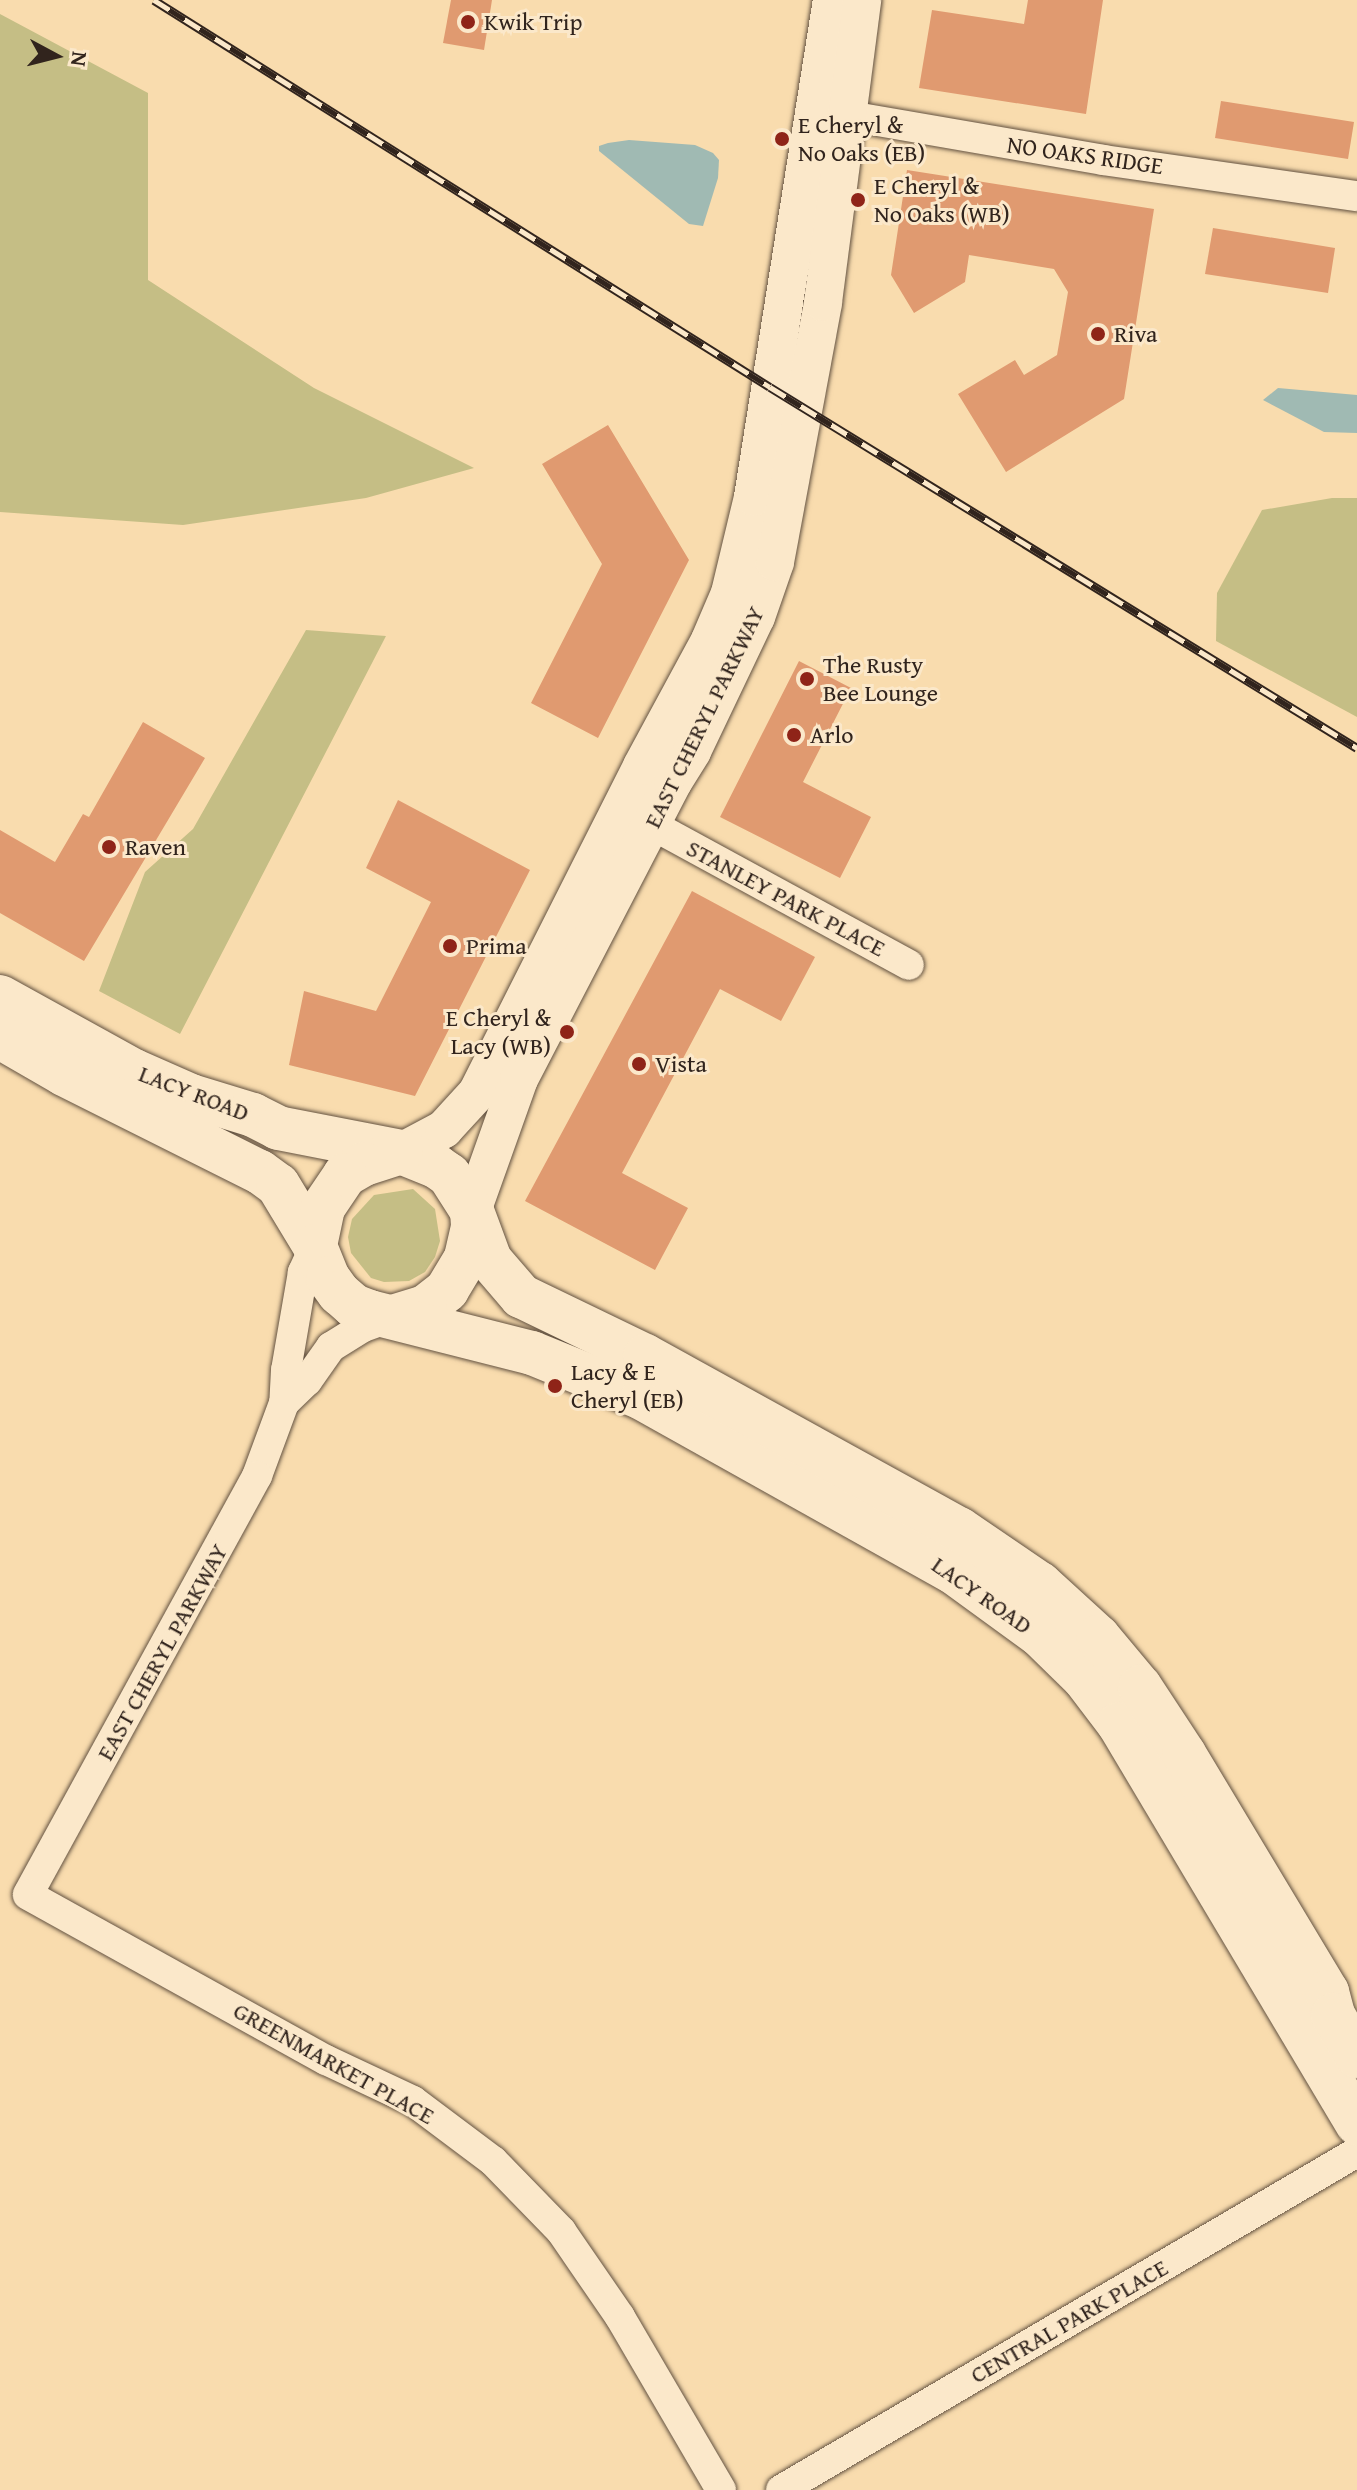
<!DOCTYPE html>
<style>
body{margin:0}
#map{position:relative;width:1357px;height:2490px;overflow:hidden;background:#f9dcae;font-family:"Gentium Book Plus",serif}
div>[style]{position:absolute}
.green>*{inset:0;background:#c5be85}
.water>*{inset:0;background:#a0bab3}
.building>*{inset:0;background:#e09a70}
.roads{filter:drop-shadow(0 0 2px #635241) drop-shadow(0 0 2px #635241)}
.minor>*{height:30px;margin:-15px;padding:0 15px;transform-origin:15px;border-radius:15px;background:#fbe8ca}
.tertiary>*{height:38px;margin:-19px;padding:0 19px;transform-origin:19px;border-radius:19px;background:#fbe8ca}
.secondary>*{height:44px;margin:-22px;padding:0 22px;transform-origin:22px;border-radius:22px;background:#fbe8ca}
.rail>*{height:9px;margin-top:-4.5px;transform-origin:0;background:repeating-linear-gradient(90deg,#fbe8ca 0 18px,#31241d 0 36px);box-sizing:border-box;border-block:2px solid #31241d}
.dots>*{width:22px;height:22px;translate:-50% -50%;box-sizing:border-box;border:4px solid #fbe8ca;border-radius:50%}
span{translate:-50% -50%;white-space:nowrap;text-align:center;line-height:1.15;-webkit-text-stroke:6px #fbe8ca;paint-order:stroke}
.poi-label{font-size:24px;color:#31241d}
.left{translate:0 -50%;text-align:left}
.right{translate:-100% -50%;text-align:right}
.street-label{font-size:24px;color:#31241d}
.north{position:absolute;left:16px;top:16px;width:80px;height:80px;-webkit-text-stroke:6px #fbe8ca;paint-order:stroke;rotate:97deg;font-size:22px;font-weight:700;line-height:32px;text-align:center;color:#31241d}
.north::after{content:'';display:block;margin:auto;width:28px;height:36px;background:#31241d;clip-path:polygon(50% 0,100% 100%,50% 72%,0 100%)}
</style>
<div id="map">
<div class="green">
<div style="clip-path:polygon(0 14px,148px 93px,148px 280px,314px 388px,474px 468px,366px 498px,183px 525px,0 512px)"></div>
<div style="clip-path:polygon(1332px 498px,1357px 498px,1357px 717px,1216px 641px,1217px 593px,1262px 510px)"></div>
<div style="clip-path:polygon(306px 630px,386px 636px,180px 1034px,99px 991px,145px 872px,193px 829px)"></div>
<div style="clip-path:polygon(413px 1189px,435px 1209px,440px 1241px,435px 1257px,425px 1272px,409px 1281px,384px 1282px,371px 1278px,351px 1253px,348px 1237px,352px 1219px,374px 1195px)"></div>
</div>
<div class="water">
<div style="clip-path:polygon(629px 140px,695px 145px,713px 153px,719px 160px,718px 178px,703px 226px,689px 224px,599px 151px,599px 146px,608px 143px)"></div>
<div style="clip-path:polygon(1278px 388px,1357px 395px,1357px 433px,1324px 432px,1263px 400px)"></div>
</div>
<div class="building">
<div style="clip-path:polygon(451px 0,492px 0,484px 50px,443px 43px)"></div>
<div style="clip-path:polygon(1028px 0,1103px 0,1086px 114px,919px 88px,932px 10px,1024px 24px)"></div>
<div style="clip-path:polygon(1221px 101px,1354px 122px,1348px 159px,1215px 138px)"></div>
<div style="clip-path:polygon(907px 170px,1154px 209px,1124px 399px,1006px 472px,958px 394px,1015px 360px,1024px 375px,1057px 355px,1068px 292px,1054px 269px,969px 255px,965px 282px,914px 313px,891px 275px)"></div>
<div style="clip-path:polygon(1213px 228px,1335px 248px,1328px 293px,1205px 274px)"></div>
<div style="clip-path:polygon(608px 425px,689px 560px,598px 738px,531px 703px,602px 564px,542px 464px)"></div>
<div style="clip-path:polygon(799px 661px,851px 688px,803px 782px,871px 817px,840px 878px,720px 817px)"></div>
<div style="clip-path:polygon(143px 722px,205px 758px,84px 961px,0 913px,0 830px,55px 862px,83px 814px,89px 817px)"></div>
<div style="clip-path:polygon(398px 800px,530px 870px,415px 1096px,289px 1065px,304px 991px,376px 1011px,431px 902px,366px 868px)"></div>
<div style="clip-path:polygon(692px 891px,815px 957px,781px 1021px,720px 989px,622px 1173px,688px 1208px,655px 1270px,525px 1201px)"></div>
</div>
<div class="roads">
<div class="minor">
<div style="left:826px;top:112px;width:281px;rotate:9.8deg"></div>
<div style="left:1103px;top:160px;width:257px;rotate:8.1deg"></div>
<div style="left:634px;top:815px;width:313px;rotate:28.6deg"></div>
<div style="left:315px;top:1246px;width:29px;rotate:115deg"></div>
<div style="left:303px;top:1272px;width:99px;rotate:99.8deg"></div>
<div style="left:286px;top:1370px;width:33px;rotate:93deg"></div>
<div style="left:284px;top:1403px;width:78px;rotate:110.3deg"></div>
<div style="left:257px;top:1476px;width:477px;rotate:118.7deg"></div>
<div style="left:28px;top:1895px;width:341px;rotate:29deg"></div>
<div style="left:326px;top:2060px;width:96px;rotate:25.2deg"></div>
<div style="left:413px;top:2101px;width:100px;rotate:36.9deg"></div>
<div style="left:493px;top:2161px;width:98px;rotate:45.8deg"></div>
<div style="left:561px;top:2231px;width:104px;rotate:55.5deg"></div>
<div style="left:620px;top:2317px;width:200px;rotate:59.7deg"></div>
<div style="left:284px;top:1403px;width:32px;rotate:-44deg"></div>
<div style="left:307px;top:1381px;width:42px;rotate:-54.8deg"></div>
<div style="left:331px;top:1347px;width:36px;rotate:-32deg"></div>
<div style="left:361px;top:1328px;width:33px;rotate:-20deg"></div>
<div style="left:781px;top:2490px;width:668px;rotate:-30.4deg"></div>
</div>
<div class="tertiary">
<div style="left:401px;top:1152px;width:49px;rotate:-28.1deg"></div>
<div style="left:444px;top:1129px;width:49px;rotate:-47.5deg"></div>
<div style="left:477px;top:1093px;width:366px;rotate:-63.2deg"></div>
<div style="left:642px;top:766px;width:143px;rotate:-61.6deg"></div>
<div style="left:710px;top:640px;width:51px;rotate:-66.9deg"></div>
<div style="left:730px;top:593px;width:99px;rotate:-76.5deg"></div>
<div style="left:753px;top:497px;width:503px;rotate:-80.97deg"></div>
<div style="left:472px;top:1211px;width:140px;rotate:-70.4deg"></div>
<div style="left:519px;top:1079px;width:335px;rotate:-62.6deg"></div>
<div style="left:673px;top:782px;width:36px;rotate:-58deg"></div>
<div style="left:692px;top:751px;width:148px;rotate:-64.5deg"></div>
<div style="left:756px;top:617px;width:58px;rotate:-70.9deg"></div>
<div style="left:775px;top:562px;width:264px;rotate:-79.5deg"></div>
<div style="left:823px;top:302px;width:305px;rotate:-82.6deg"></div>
</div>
<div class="secondary">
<div style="left:0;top:997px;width:153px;rotate:28.9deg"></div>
<div style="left:134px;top:1071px;width:62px;rotate:23.7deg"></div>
<div style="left:191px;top:1096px;width:65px;rotate:17deg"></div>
<div style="left:253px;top:1115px;width:28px;rotate:27deg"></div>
<div style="left:278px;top:1128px;width:125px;rotate:11deg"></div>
<div style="left:401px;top:1152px;width:38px;rotate:22deg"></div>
<div style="left:436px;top:1166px;width:16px;rotate:35deg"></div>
<div style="left:449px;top:1175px;width:43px;rotate:57.4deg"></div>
<div style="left:472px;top:1211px;width:16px;rotate:86deg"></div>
<div style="left:473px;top:1227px;width:32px;rotate:103deg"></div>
<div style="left:466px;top:1258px;width:37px;rotate:121deg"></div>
<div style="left:447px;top:1290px;width:28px;rotate:142deg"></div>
<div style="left:425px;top:1307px;width:34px;rotate:163deg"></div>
<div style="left:0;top:1037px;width:74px;rotate:30deg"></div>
<div style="left:64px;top:1074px;width:219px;rotate:26.6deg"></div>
<div style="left:260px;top:1172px;width:22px;rotate:36deg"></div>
<div style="left:278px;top:1185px;width:71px;rotate:58.8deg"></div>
<div style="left:401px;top:1152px;width:39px;rotate:162deg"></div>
<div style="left:364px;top:1164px;width:22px;rotate:150deg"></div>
<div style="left:345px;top:1175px;width:40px;rotate:124deg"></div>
<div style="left:323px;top:1208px;width:39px;rotate:102deg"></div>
<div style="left:315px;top:1246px;width:35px;rotate:68deg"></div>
<div style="left:328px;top:1278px;width:19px;rotate:54deg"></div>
<div style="left:339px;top:1293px;width:20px;rotate:41deg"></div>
<div style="left:354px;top:1306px;width:17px;rotate:21deg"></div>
<div style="left:370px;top:1312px;width:167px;rotate:14.2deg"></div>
<div style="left:532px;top:1353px;width:119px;rotate:22.2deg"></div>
<div style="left:642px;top:1398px;width:355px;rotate:29.2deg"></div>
<div style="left:952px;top:1571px;width:110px;rotate:36.1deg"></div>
<div style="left:1041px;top:1636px;width:60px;rotate:44.3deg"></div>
<div style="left:1084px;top:1678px;width:58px;rotate:52.7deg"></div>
<div style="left:1119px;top:1724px;width:465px;rotate:59.2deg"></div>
<div style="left:472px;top:1211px;width:52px;rotate:69.8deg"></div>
<div style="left:490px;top:1260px;width:48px;rotate:49.3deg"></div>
<div style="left:521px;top:1296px;width:138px;rotate:25.8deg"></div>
<div style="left:645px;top:1356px;width:359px;rotate:28.9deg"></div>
<div style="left:959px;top:1529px;width:98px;rotate:34.2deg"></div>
<div style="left:1040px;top:1584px;width:79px;rotate:42.4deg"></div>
<div style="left:1098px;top:1637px;width:65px;rotate:50deg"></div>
<div style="left:1140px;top:1687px;width:80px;rotate:56.7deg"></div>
<div style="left:1184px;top:1754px;width:278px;rotate:59deg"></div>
<div style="left:1327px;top:1992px;width:24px;rotate:75deg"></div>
<div style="left:1333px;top:2015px;width:48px;rotate:59.7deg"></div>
</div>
</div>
<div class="rail">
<div style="left:154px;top:0;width:727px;rotate:32.14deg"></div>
<div style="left:770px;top:387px;width:689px;rotate:31.59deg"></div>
</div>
<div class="dots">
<div style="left:468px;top:22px;background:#8f2418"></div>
<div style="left:782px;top:139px;background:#8f2418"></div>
<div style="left:858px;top:200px;background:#8f2418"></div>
<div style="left:1098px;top:334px;background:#8f2418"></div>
<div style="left:807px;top:679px;background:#8f2418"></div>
<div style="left:794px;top:735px;background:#8f2418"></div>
<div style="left:109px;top:847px;background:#8f2418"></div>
<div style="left:450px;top:946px;background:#8f2418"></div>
<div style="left:567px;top:1032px;background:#8f2418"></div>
<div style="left:639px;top:1064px;background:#8f2418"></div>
<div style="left:555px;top:1386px;background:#8f2418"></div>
</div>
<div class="poi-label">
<span class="left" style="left:484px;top:22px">Kwik Trip</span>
<span class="left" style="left:798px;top:139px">E Cheryl &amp;<br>No Oaks (EB)</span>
<span class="left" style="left:874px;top:200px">E Cheryl &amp;<br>No Oaks (WB)</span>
<span class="left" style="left:1114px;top:334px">Riva</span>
<span class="left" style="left:823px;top:679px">The Rusty<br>Bee Lounge</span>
<span class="left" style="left:810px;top:735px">Arlo</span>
<span class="left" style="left:125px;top:847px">Raven</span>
<span class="left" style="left:466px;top:946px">Prima</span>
<span class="right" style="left:551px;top:1032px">E Cheryl &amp;<br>Lacy (WB)</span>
<span class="left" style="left:655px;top:1064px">Vista</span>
<span class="left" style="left:571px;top:1386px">Lacy &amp; E<br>Cheryl (EB)</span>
</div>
<div class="street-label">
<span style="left:1085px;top:155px;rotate:8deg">NO OAKS RIDGE</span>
<span style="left:704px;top:717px;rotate:-64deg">EAST CHERYL PARKWAY</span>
<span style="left:786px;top:898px;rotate:28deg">STANLEY PARK PLACE</span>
<span style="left:194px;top:1093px;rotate:21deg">LACY ROAD</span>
<span style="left:982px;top:1595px;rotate:35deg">LACY ROAD</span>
<span style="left:162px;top:1652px;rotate:-61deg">EAST CHERYL PARKWAY</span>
<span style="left:334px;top:2063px;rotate:29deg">GREENMARKET PLACE</span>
<span style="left:1069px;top:2321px;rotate:-30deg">CENTRAL PARK PLACE</span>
</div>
<div class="north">N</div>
</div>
